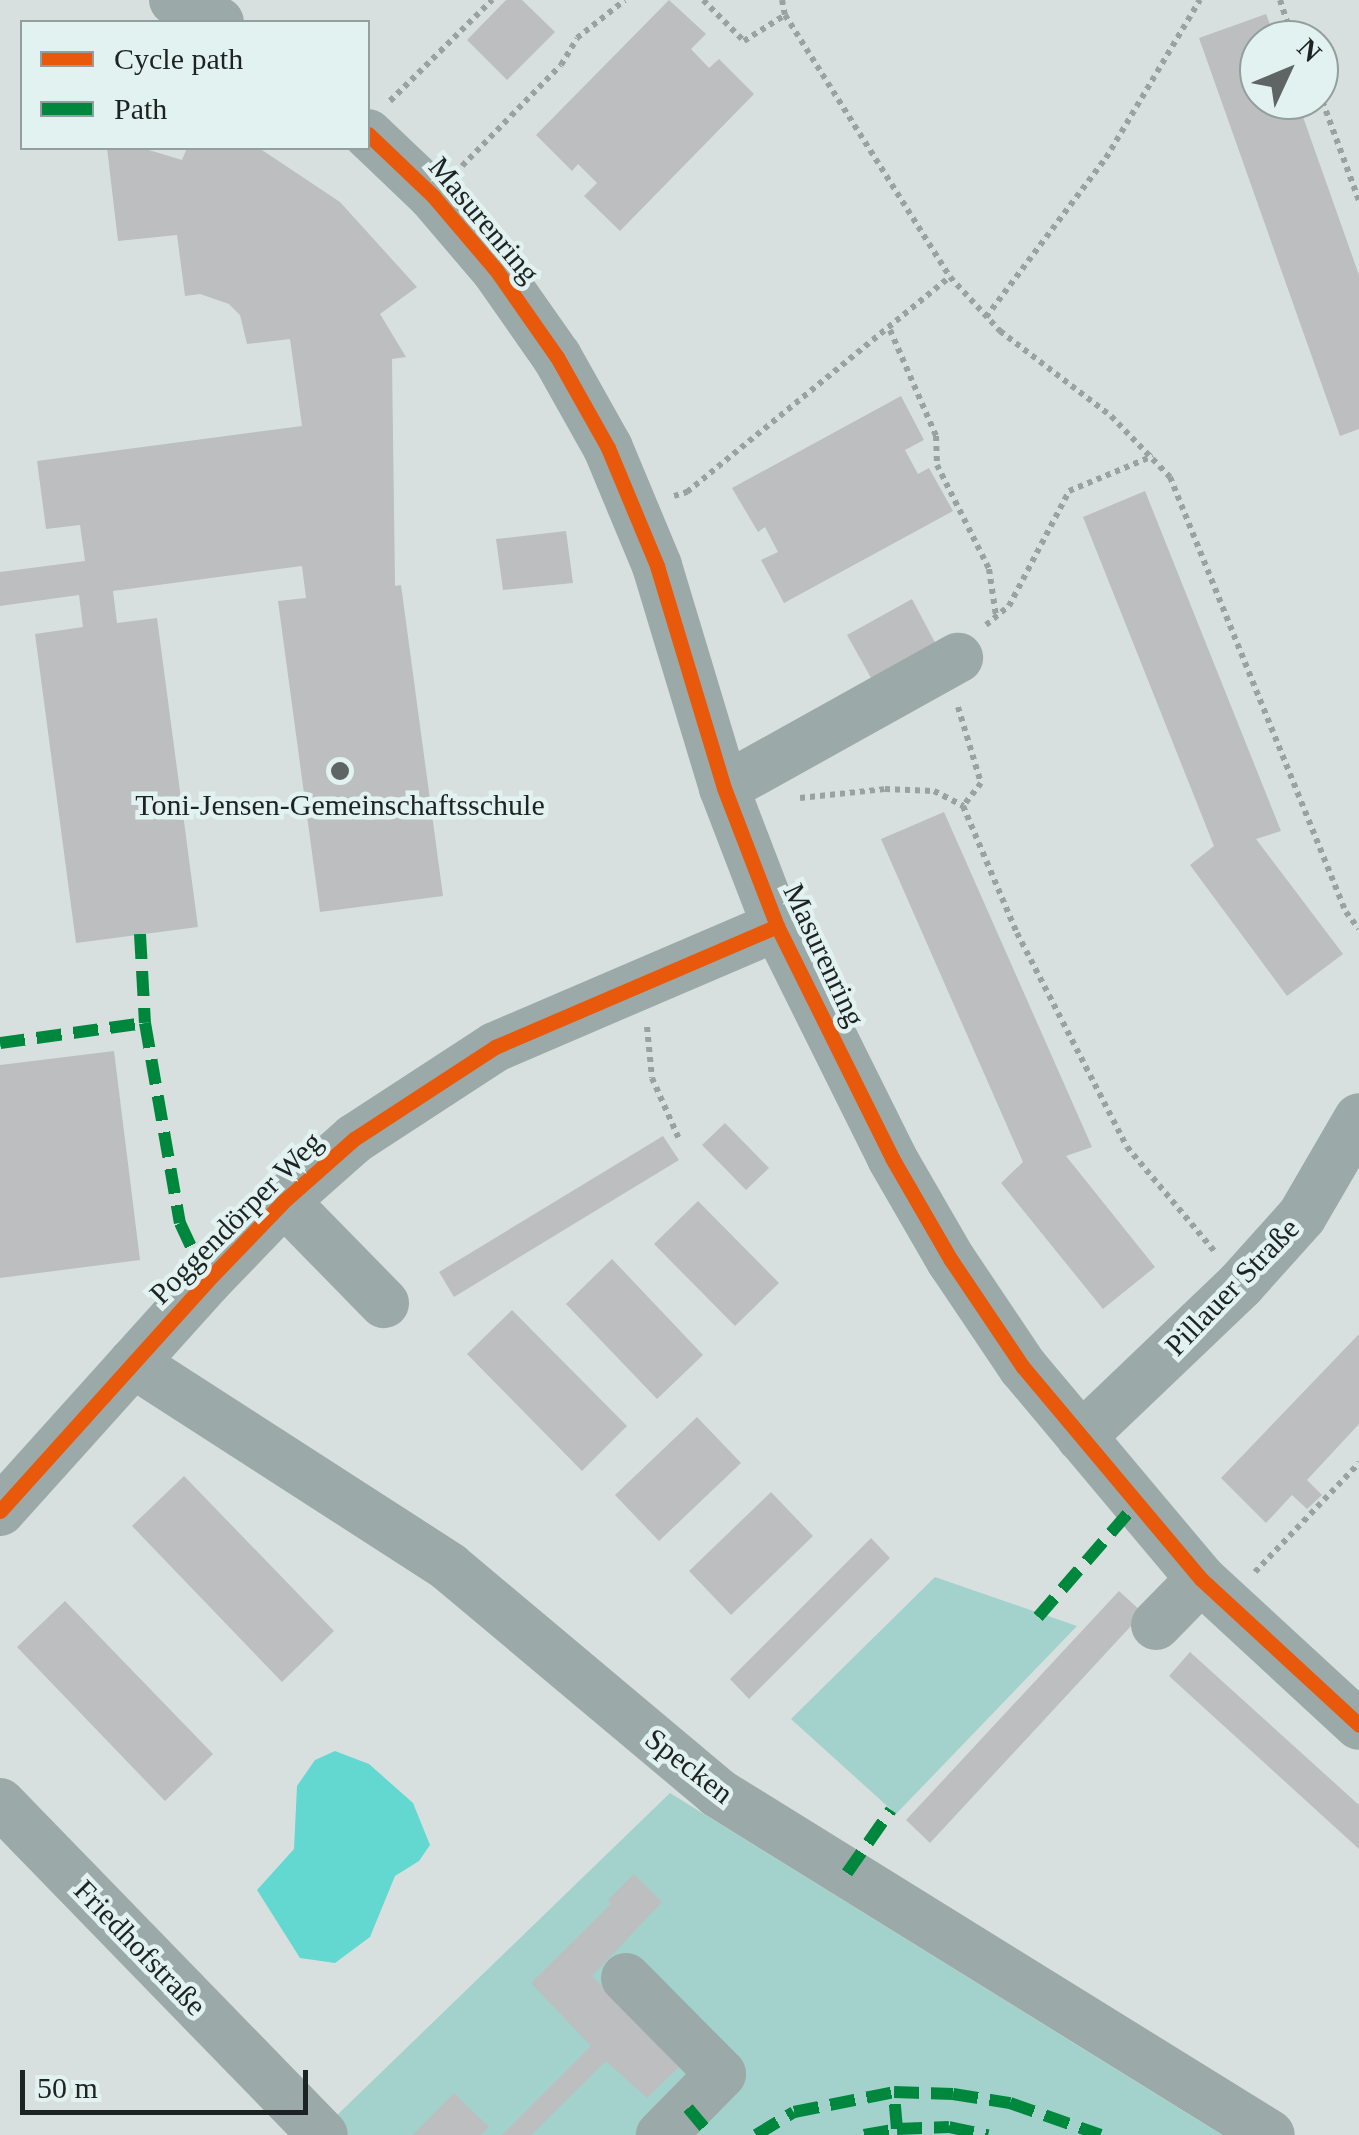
<!DOCTYPE html>
<meta charset="utf-8">
<style>
body{margin:0}
#map{position:relative;width:1359px;height:2135px;overflow:hidden;background:#d8e0df;font-family:Georgia,serif}
div>[style]{position:absolute}
.green>*{inset:0;background:#a3d1cc}
.water>*{inset:0;background:#62d8d0}
.building>*{inset:0;background:#bcbebf}
.path>*{height:6px;margin-top:-3px;transform-origin:0;background:repeating-linear-gradient(90deg,#97a2a1 0 5px,transparent 0 10px)}
.minor>*{height:50px;margin:-25px;padding:0 25px;transform-origin:25px;border-radius:25px;background:#9baaa8}
.quiet>*{height:12px;margin-top:-6px;transform-origin:0;background:repeating-linear-gradient(90deg,#00873e 0 25px,transparent 0 37px)}
.cycleway>*{height:15px;margin:-7.5px;padding:0 7.5px;transform-origin:7.5px;border-radius:7.5px;background:#e8590c}
.dots>*{width:28px;height:28px;translate:-50% -50%;box-sizing:border-box;border:5px solid #e1f2f0;border-radius:50%}
span{translate:-50% -50%;white-space:nowrap;text-align:center;line-height:1.15;-webkit-text-stroke:9px #e1f2f0;paint-order:stroke}
.street-label{font-size:30px;color:#1d2322}
.poi-label{font-size:30px;color:#1d2322}
.legend{position:absolute;left:20px;top:20px;width:350px;height:130px;box-sizing:border-box;background:#e1f2f0;border:2px solid #939f9e;margin:0;padding:12px 18px;list-style:none;font-size:30px;color:#1d2322}
.legend li{display:flex;align-items:center;gap:20px;height:50px}
.legend b{width:50px;border:2px solid #939f9e}
.north{position:absolute;left:1239px;top:20px;width:100px;height:100px;box-sizing:border-box;background:#e1f2f0;border:2px solid #939f9e;border-radius:50%;rotate:46deg;font-size:28px;font-weight:700;line-height:40px;text-align:center;color:#1d2322}
.north::after{content:'';display:block;margin:auto;width:35px;height:45px;background:#5e6564;clip-path:polygon(50% 0,100% 100%,50% 72%,0 100%)}
.scale{position:absolute;left:20px;top:2070px;width:288px;height:45px;box-sizing:border-box;border:5px solid #1d2322;border-top:0;padding-left:12px;font-size:30px;line-height:35px;white-space:nowrap;color:#1d2322;-webkit-text-stroke:8px #e1f2f0;paint-order:stroke}
</style>
<div id="map">
<div class="green">
<div style="clip-path:polygon(935px 1577px,1077px 1626px,896px 1814px,791px 1719px)"></div>
<div style="clip-path:polygon(670px 1793px,1222px 2135px,348px 2135px,333px 2119px)"></div>
</div>
<div class="water">
<div style="clip-path:polygon(335px 1751px,369px 1764px,413px 1803px,430px 1845px,419px 1861px,395px 1876px,370px 1937px,335px 1963px,300px 1958px,257px 1890px,294px 1849px,297px 1786px,315px 1760px)"></div>
</div>
<div class="building">
<div style="clip-path:polygon(506px 0,522px 0,555px 32px,507px 80px,467px 40px)"></div>
<div style="clip-path:polygon(669px 0,706px 34px,691px 49px,709px 68px,719px 59px,754px 94px,620px 231px,584px 196px,597px 183px,578px 164px,572px 171px,536px 135px)"></div>
<div style="clip-path:polygon(1266px 14px,1276px 40px,1259px 40px,1259px 100px,1297px 100px,1359px 275px,1359px 429px,1340px 436px,1199px 38px)"></div>
<div style="clip-path:polygon(107px 148px,142px 148px,182px 160px,187px 148px,259px 148px,340px 202px,417px 287px,380px 314px,406px 357px,392px 359px,395px 586px,401px 585px,443px 896px,320px 912px,278px 601px,306px 598px,302px 566px,113px 591px,117px 623px,157px 618px,198px 927px,76px 943px,35px 634px,83px 627px,79px 595px,0 606px,0 572px,85px 561px,80px 525px,46px 529px,37px 461px,302px 426px,290px 339px,247px 344px,240px 315px,229px 304px,200px 294px,185px 296px,177px 235px,118px 241px)"></div>
<div style="clip-path:polygon(901px 396px,924px 440px,905px 450px,918px 474px,929px 468px,953px 511px,784px 603px,761px 560px,778px 552px,765px 527px,758px 532px,732px 488px)"></div>
<div style="clip-path:polygon(1145px 491px,1281px 831px,1256px 839px,1343px 954px,1287px 996px,1190px 865px,1214px 846px,1083px 517px)"></div>
<div style="clip-path:polygon(566px 531px,573px 583px,503px 590px,496px 539px)"></div>
<div style="clip-path:polygon(912px 599px,939px 650px,875px 685px,847px 635px)"></div>
<div style="clip-path:polygon(944px 812px,1092px 1147px,1066px 1156px,1155px 1267px,1103px 1309px,1001px 1183px,1023px 1162px,881px 839px)"></div>
<div style="clip-path:polygon(114px 1051px,140px 1260px,0 1278px,0 1065px)"></div>
<div style="clip-path:polygon(725px 1123px,769px 1168px,746px 1190px,702px 1145px)"></div>
<div style="clip-path:polygon(663px 1136px,679px 1160px,454px 1297px,439px 1272px)"></div>
<div style="clip-path:polygon(698px 1201px,779px 1283px,735px 1326px,654px 1244px)"></div>
<div style="clip-path:polygon(612px 1259px,703px 1355px,657px 1399px,566px 1304px)"></div>
<div style="clip-path:polygon(512px 1310px,627px 1426px,582px 1471px,467px 1354px)"></div>
<div style="clip-path:polygon(1359px 1334px,1359px 1424px,1307px 1480px,1322px 1495px,1307px 1509px,1292px 1495px,1266px 1523px,1221px 1478px)"></div>
<div style="clip-path:polygon(697px 1417px,741px 1463px,659px 1541px,615px 1495px)"></div>
<div style="clip-path:polygon(184px 1476px,334px 1631px,282px 1682px,132px 1526px)"></div>
<div style="clip-path:polygon(771px 1492px,813px 1536px,731px 1615px,689px 1571px)"></div>
<div style="clip-path:polygon(871px 1538px,890px 1558px,749px 1699px,730px 1679px)"></div>
<div style="clip-path:polygon(1119px 1591px,1143px 1613px,930px 1843px,906px 1820px)"></div>
<div style="clip-path:polygon(65px 1601px,213px 1754px,165px 1801px,17px 1647px)"></div>
<div style="clip-path:polygon(1190px 1652px,1359px 1805px,1359px 1849px,1169px 1676px)"></div>
<div style="clip-path:polygon(634px 1874px,662px 1902px,592px 1976px,681px 2065px,647px 2098px,606px 2061px,531px 2135px,502px 2135px,591px 2046px,531px 1983px,611px 1904px,608px 1900px)"></div>
<div style="clip-path:polygon(454px 2093px,489px 2127px,481px 2135px,413px 2135px)"></div>
</div>
<div class="path">
<div style="left:703px;top:0;width:58px;rotate:45deg"></div>
<div style="left:744px;top:41px;width:49px;rotate:-32.4deg"></div>
<div style="left:782px;top:0;width:15px;rotate:79deg"></div>
<div style="left:785px;top:15px;width:310px;rotate:57.8deg"></div>
<div style="left:1280px;top:0;width:42px;rotate:72deg"></div>
<div style="left:1319px;top:92px;width:116px;rotate:69.8deg"></div>
<div style="left:390px;top:101px;width:144px;rotate:-44.7deg"></div>
<div style="left:462px;top:166px;width:141px;rotate:-45.6deg"></div>
<div style="left:561px;top:65px;width:31px;rotate:-59deg"></div>
<div style="left:577px;top:38px;width:61px;rotate:-38.4deg"></div>
<div style="left:986px;top:317px;width:199px;rotate:-53deg"></div>
<div style="left:1106px;top:158px;width:184px;rotate:-59.3deg"></div>
<div style="left:890px;top:330px;width:116px;rotate:66.5deg"></div>
<div style="left:936px;top:436px;width:29px;rotate:88deg"></div>
<div style="left:937px;top:465px;width:116px;rotate:63.4deg"></div>
<div style="left:989px;top:569px;width:48px;rotate:81.5deg"></div>
<div style="left:674px;top:496px;width:14px;rotate:-17deg"></div>
<div style="left:687px;top:492px;width:340px;rotate:-39.3deg"></div>
<div style="left:950px;top:277px;width:74px;rotate:47.2deg"></div>
<div style="left:1000px;top:331px;width:140px;rotate:37.4deg"></div>
<div style="left:1111px;top:416px;width:85px;rotate:46deg"></div>
<div style="left:1170px;top:477px;width:469px;rotate:68deg"></div>
<div style="left:1346px;top:912px;width:21px;rotate:53deg"></div>
<div style="left:986px;top:625px;width:30px;rotate:-40deg"></div>
<div style="left:1009px;top:606px;width:130px;rotate:-62.4deg"></div>
<div style="left:1069px;top:491px;width:91px;rotate:-22.6deg"></div>
<div style="left:958px;top:707px;width:79px;rotate:73.2deg"></div>
<div style="left:981px;top:783px;width:29px;rotate:128deg"></div>
<div style="left:800px;top:798px;width:85px;rotate:-6deg"></div>
<div style="left:885px;top:789px;width:49px;rotate:2.3deg"></div>
<div style="left:934px;top:791px;width:33px;rotate:27deg"></div>
<div style="left:963px;top:806px;width:138px;rotate:67deg"></div>
<div style="left:1017px;top:933px;width:241px;rotate:62.8deg"></div>
<div style="left:1127px;top:1147px;width:137px;rotate:50deg"></div>
<div style="left:647px;top:1027px;width:51px;rotate:84.4deg"></div>
<div style="left:652px;top:1078px;width:67px;rotate:66.1deg"></div>
<div style="left:1255px;top:1572px;width:151px;rotate:-46.3deg"></div>
</div>
<div class="minor">
<div style="left:174px;top:0;width:50px;rotate:26.1deg"></div>
<div style="left:368px;top:134px;width:90px;rotate:43.6deg"></div>
<div style="left:433px;top:196px;width:97px;rotate:49.6deg"></div>
<div style="left:496px;top:270px;width:106px;rotate:55deg"></div>
<div style="left:557px;top:357px;width:104px;rotate:60.7deg"></div>
<div style="left:608px;top:448px;width:128px;rotate:67.4deg"></div>
<div style="left:657px;top:566px;width:232px;rotate:73.2deg"></div>
<div style="left:724px;top:788px;width:148px;rotate:69deg"></div>
<div style="left:777px;top:926px;width:259px;rotate:63.6deg"></div>
<div style="left:892px;top:1158px;width:118px;rotate:60deg"></div>
<div style="left:951px;top:1260px;width:129px;rotate:56.1deg"></div>
<div style="left:1023px;top:1367px;width:277px;rotate:50deg"></div>
<div style="left:1201px;top:1579px;width:215px;rotate:42.7deg"></div>
<div style="left:724px;top:788px;width:268px;rotate:-29.1deg"></div>
<div style="left:284px;top:1201px;width:143px;rotate:45.6deg"></div>
<div style="left:133px;top:1363px;width:376px;rotate:32.8deg"></div>
<div style="left:449px;top:1567px;width:351px;rotate:40deg"></div>
<div style="left:718px;top:1793px;width:649px;rotate:31.78deg"></div>
<div style="left:1081px;top:1437px;width:221px;rotate:-43.7deg"></div>
<div style="left:1241px;top:1284px;width:91px;rotate:-48.1deg"></div>
<div style="left:1302px;top:1216px;width:113px;rotate:-59.8deg"></div>
<div style="left:0;top:1511px;width:309px;rotate:-48deg"></div>
<div style="left:207px;top:1281px;width:111px;rotate:-46.1deg"></div>
<div style="left:284px;top:1201px;width:94px;rotate:-41.5deg"></div>
<div style="left:354px;top:1139px;width:168px;rotate:-33.1deg"></div>
<div style="left:495px;top:1047px;width:307px;rotate:-23.2deg"></div>
<div style="left:1156px;top:1625px;width:64px;rotate:-45.6deg"></div>
<div style="left:0;top:1803px;width:463px;rotate:45.8deg"></div>
<div style="left:626px;top:1978px;width:135px;rotate:45.3deg"></div>
<div style="left:721px;top:2074px;width:86px;rotate:134.5deg"></div>
</div>
<div class="quiet">
<div style="left:140px;top:934px;width:89px;rotate:86.8deg"></div>
<div style="left:145px;top:1023px;width:203px;rotate:80.1deg"></div>
<div style="left:180px;top:1223px;width:64px;rotate:65deg"></div>
<div style="left:0;top:1043px;width:146px;rotate:-7.9deg"></div>
<div style="left:1038px;top:1617px;width:150px;rotate:-49.1deg"></div>
<div style="left:847px;top:1873px;width:77px;rotate:-55.1deg"></div>
<div style="left:688px;top:2108px;width:35px;rotate:50deg"></div>
<div style="left:897px;top:2129px;width:52px;rotate:-2.2deg"></div>
<div style="left:949px;top:2127px;width:40px;rotate:12deg"></div>
<div style="left:756px;top:2135px;width:44px;rotate:-31.2deg"></div>
<div style="left:794px;top:2112px;width:102px;rotate:-11.3deg"></div>
<div style="left:894px;top:2092px;width:59px;rotate:1.9deg"></div>
<div style="left:953px;top:2094px;width:58px;rotate:9deg"></div>
<div style="left:1010px;top:2103px;width:96px;rotate:19.4deg"></div>
<div style="left:864px;top:2135px;width:34px;rotate:-10deg"></div>
<div style="left:897px;top:2129px;width:37px;rotate:-95deg"></div>
</div>
<div class="cycleway">
<div style="left:368px;top:134px;width:90px;rotate:43.6deg"></div>
<div style="left:433px;top:196px;width:97px;rotate:49.6deg"></div>
<div style="left:496px;top:270px;width:106px;rotate:55deg"></div>
<div style="left:557px;top:357px;width:104px;rotate:60.7deg"></div>
<div style="left:608px;top:448px;width:128px;rotate:67.4deg"></div>
<div style="left:657px;top:566px;width:232px;rotate:73.2deg"></div>
<div style="left:724px;top:788px;width:148px;rotate:69deg"></div>
<div style="left:777px;top:926px;width:259px;rotate:63.6deg"></div>
<div style="left:892px;top:1158px;width:118px;rotate:60deg"></div>
<div style="left:951px;top:1260px;width:129px;rotate:56.1deg"></div>
<div style="left:1023px;top:1367px;width:277px;rotate:50deg"></div>
<div style="left:1201px;top:1579px;width:215px;rotate:42.7deg"></div>
<div style="left:0;top:1511px;width:309px;rotate:-48deg"></div>
<div style="left:207px;top:1281px;width:111px;rotate:-46.1deg"></div>
<div style="left:284px;top:1201px;width:94px;rotate:-41.5deg"></div>
<div style="left:354px;top:1139px;width:168px;rotate:-33.1deg"></div>
<div style="left:495px;top:1047px;width:307px;rotate:-23.2deg"></div>
</div>
<div class="dots">
<div style="left:340px;top:771px;background:#5e6564"></div>
</div>
<div class="street-label">
<span style="left:484px;top:220px;rotate:50deg">Masurenring</span>
<span style="left:824px;top:955px;rotate:65deg">Masurenring</span>
<span style="left:236px;top:1218px;rotate:-45deg">Poggendörper Weg</span>
<span style="left:1232px;top:1287px;rotate:-46deg">Pillauer Straße</span>
<span style="left:689px;top:1766px;rotate:38deg">Specken</span>
<span style="left:140px;top:1948px;rotate:46deg">Friedhofstraße</span>
</div>
<div class="poi-label">
<span style="left:340px;top:805px">Toni-Jensen-Gemeinschaftsschule</span>
</div>
<ul class="legend">
<li><b style="height:12px;background:#e8590c"></b>Cycle path</li>
<li><b style="height:12px;background:#00873e"></b>Path</li>
</ul>
<div class="north">N</div>
<div class="scale">50 m</div>
</div>
